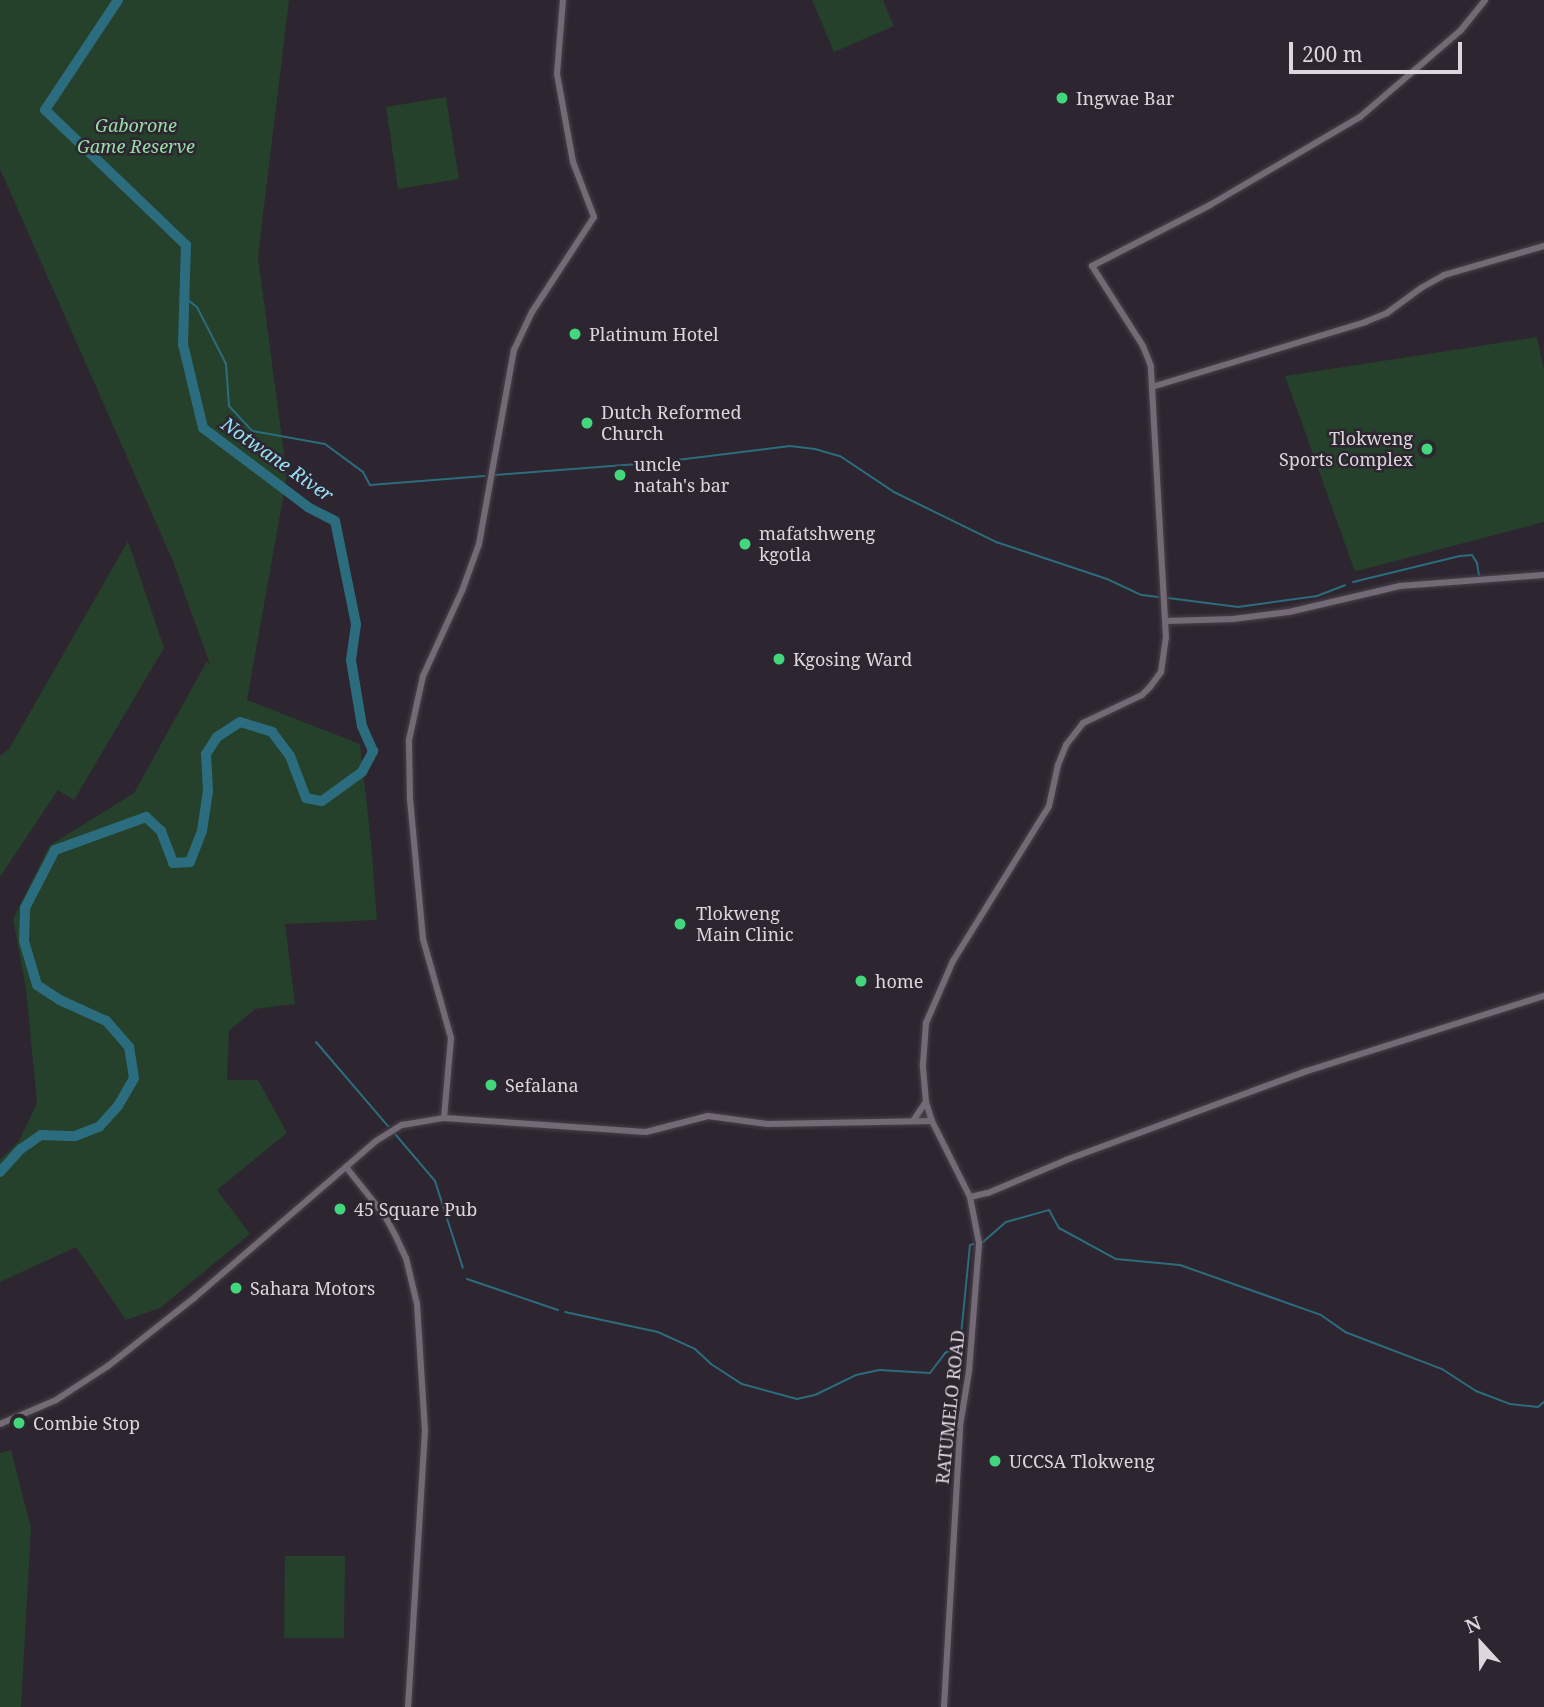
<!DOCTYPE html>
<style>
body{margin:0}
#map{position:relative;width:1544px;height:1707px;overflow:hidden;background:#2d252f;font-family:"Noto Serif",serif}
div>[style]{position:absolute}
.green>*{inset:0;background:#25402b}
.stream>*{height:2px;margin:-1px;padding:0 1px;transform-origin:1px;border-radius:1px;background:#2b6d7e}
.river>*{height:10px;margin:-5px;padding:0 5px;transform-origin:5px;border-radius:5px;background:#2b6d7e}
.roads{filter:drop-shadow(0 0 2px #49424a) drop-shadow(0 0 2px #49424a)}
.tertiary>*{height:6px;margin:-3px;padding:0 3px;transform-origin:3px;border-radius:3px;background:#736a75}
.dots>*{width:19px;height:19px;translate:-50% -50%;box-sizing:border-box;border:4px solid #2d252f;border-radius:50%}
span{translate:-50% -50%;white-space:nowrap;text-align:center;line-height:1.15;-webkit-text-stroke:5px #2d252f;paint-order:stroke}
.poi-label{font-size:18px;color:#dcd7dd}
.left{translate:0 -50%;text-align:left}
.right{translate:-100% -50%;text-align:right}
.park-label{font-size:18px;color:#98dca6;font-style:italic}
.street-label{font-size:18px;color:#dcd7dd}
.water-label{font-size:19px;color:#95e1f7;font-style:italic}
.north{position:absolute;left:1446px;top:1609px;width:70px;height:70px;-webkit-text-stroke:5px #2d252f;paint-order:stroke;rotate:338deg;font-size:19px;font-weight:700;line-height:28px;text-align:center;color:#dcd7dd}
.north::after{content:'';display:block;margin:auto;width:24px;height:32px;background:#dcd7dd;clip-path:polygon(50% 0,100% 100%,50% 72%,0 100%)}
.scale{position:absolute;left:1289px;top:42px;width:173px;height:32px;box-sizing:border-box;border:4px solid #dcd7dd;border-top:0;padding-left:9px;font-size:21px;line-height:24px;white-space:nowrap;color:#dcd7dd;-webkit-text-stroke:5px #2d252f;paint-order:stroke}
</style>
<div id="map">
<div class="green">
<div style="clip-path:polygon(0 0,289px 0,258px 257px,287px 476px,247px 700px,360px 744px,371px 842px,377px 920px,285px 924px,295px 1004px,255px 1009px,229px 1031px,227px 1080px,258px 1080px,287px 1133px,217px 1190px,250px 1234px,160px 1308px,126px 1320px,76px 1247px,0 1282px,0 1160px,19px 1141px,37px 1103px,26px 989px,13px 919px,49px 846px,134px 793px,207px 661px,211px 667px,172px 559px,0 169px)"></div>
<div style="clip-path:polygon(812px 0,883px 0,894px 26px,834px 52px)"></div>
<div style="clip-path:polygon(446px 97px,459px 179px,398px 189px,386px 107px)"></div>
<div style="clip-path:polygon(1537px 337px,1544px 370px,1544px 522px,1357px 571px,1354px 569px,1285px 376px)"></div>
<div style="clip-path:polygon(128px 541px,164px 648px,74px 800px,58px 790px,0 877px,0 756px,9px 749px)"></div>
<div style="clip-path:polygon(11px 1450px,31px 1528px,21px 1707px,0 1707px,0 1453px)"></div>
<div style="clip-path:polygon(285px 1556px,345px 1556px,344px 1638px,284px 1638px)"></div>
</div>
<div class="stream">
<div style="left:184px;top:297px;width:16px;rotate:38deg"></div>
<div style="left:197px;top:307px;width:64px;rotate:63deg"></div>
<div style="left:226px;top:364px;width:42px;rotate:85.9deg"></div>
<div style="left:229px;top:406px;width:34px;rotate:47deg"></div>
<div style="left:252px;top:431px;width:74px;rotate:10.1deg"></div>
<div style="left:325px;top:444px;width:47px;rotate:36.4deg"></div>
<div style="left:363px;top:472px;width:15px;rotate:62deg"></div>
<div style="left:370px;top:485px;width:115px;rotate:-4.5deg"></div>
<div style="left:661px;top:462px;width:130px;rotate:-7.1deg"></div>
<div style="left:790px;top:446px;width:25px;rotate:7deg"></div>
<div style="left:815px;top:449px;width:26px;rotate:16deg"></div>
<div style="left:840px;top:456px;width:65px;rotate:33.7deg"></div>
<div style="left:894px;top:492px;width:114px;rotate:26.1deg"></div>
<div style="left:996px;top:542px;width:117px;rotate:18.4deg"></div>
<div style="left:1107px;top:579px;width:38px;rotate:25deg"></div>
<div style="left:1142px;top:595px;width:16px;rotate:7deg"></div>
<div style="left:495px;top:475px;width:156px;rotate:-4.4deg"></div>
<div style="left:1353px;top:582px;width:110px;rotate:-13.7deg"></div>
<div style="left:1460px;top:556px;width:12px;rotate:-5deg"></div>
<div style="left:1472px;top:555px;width:9px;rotate:58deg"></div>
<div style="left:1477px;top:563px;width:12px;rotate:81deg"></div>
<div style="left:1168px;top:598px;width:71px;rotate:7.3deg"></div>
<div style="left:1238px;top:607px;width:80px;rotate:-7.9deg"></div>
<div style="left:1317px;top:596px;width:30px;rotate:-21deg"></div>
<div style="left:316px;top:1042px;width:111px;rotate:49.4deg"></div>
<div style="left:395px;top:1134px;width:62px;rotate:49.6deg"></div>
<div style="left:435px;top:1181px;width:91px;rotate:72.2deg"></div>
<div style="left:983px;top:1242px;width:30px;rotate:-41deg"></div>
<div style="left:1006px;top:1222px;width:45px;rotate:-15.6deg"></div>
<div style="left:1049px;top:1210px;width:21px;rotate:61deg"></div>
<div style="left:1059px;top:1228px;width:65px;rotate:28.5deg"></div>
<div style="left:1116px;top:1259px;width:64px;rotate:5.4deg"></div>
<div style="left:1180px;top:1265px;width:150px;rotate:19.5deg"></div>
<div style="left:1321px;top:1315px;width:29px;rotate:35deg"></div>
<div style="left:1345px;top:1332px;width:104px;rotate:20.9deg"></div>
<div style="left:1442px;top:1369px;width:40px;rotate:32.9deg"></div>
<div style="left:1476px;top:1391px;width:36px;rotate:21deg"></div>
<div style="left:1510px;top:1404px;width:28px;rotate:6deg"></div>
<div style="left:1538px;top:1407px;width:8px;rotate:-40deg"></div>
<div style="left:467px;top:1279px;width:96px;rotate:18.8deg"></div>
<div style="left:565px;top:1312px;width:95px;rotate:12.1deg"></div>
<div style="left:658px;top:1332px;width:41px;rotate:24.7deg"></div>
<div style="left:695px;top:1349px;width:22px;rotate:43deg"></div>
<div style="left:711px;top:1364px;width:37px;rotate:33deg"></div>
<div style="left:742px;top:1384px;width:57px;rotate:15.3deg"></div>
<div style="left:797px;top:1399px;width:18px;rotate:-13deg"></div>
<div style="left:815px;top:1395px;width:46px;rotate:-26deg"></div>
<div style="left:856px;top:1375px;width:25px;rotate:-12deg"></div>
<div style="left:880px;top:1370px;width:50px;rotate:3.4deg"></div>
<div style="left:930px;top:1373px;width:25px;rotate:-53deg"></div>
<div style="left:945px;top:1353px;width:17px;rotate:-28deg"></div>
<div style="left:960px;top:1345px;width:100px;rotate:-84.3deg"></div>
<div style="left:970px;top:1245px;width:4px;rotate:-14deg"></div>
</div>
<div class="river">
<div style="left:0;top:1172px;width:31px;rotate:-48deg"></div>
<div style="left:21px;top:1149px;width:24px;rotate:-35deg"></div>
<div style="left:41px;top:1135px;width:34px;rotate:2deg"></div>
<div style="left:75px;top:1136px;width:26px;rotate:-21deg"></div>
<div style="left:99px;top:1127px;width:28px;rotate:-48deg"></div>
<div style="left:118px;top:1106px;width:32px;rotate:-60deg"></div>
<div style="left:134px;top:1078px;width:31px;rotate:-99deg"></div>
<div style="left:129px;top:1047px;width:35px;rotate:-131deg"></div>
<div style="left:106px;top:1021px;width:51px;rotate:-155.5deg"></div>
<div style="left:60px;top:1000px;width:27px;rotate:-147deg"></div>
<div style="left:37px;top:985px;width:46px;rotate:-106.5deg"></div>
<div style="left:24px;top:941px;width:33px;rotate:-88deg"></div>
<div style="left:25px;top:908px;width:65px;rotate:-62.7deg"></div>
<div style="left:55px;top:850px;width:97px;rotate:-19.9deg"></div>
<div style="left:146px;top:817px;width:21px;rotate:43deg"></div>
<div style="left:161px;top:831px;width:34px;rotate:69deg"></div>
<div style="left:173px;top:863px;width:17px;rotate:-3deg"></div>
<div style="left:190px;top:862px;width:33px;rotate:-69deg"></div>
<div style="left:202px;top:831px;width:40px;rotate:-81.5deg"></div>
<div style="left:208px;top:791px;width:37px;rotate:-93deg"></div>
<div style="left:206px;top:754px;width:20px;rotate:-57deg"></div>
<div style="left:217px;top:737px;width:27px;rotate:-33deg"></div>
<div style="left:240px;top:722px;width:34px;rotate:17deg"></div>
<div style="left:272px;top:732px;width:30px;rotate:53deg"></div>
<div style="left:290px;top:756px;width:45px;rotate:69.1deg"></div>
<div style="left:306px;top:798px;width:16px;rotate:11deg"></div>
<div style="left:322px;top:801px;width:49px;rotate:-35.9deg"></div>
<div style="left:362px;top:772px;width:24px;rotate:-62deg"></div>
<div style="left:373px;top:751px;width:27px;rotate:-114deg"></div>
<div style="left:362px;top:726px;width:67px;rotate:-99.5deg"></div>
<div style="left:351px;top:660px;width:36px;rotate:-82deg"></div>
<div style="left:356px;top:624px;width:105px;rotate:-101.5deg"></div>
<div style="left:335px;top:521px;width:30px;rotate:-153deg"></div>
<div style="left:308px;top:507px;width:131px;rotate:-143deg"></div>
<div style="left:203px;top:428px;width:86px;rotate:-103.4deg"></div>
<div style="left:183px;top:344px;width:99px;rotate:-88.3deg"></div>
<div style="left:186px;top:245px;width:195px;rotate:-136.2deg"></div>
<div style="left:45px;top:110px;width:132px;rotate:-56.4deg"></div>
</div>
<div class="roads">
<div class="tertiary">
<div style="left:1155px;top:386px;width:220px;rotate:-16.9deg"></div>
<div style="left:1365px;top:322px;width:24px;rotate:-22deg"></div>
<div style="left:1387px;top:313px;width:42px;rotate:-36.3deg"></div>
<div style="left:1421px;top:288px;width:26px;rotate:-29deg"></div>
<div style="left:1444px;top:275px;width:104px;rotate:-16.2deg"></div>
<div style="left:1166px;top:621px;width:67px;rotate:-1.7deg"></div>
<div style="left:1233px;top:619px;width:56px;rotate:-7.1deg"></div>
<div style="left:1289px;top:612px;width:114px;rotate:-13.2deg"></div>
<div style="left:1400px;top:586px;width:144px;rotate:-4.4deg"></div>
<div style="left:444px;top:1118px;width:80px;rotate:-85deg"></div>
<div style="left:451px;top:1038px;width:103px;rotate:-105.8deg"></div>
<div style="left:423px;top:939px;width:140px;rotate:-95.3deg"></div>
<div style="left:410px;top:800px;width:60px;rotate:-91deg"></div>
<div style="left:409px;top:740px;width:66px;rotate:-77.7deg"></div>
<div style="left:423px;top:676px;width:94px;rotate:-65.4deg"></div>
<div style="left:462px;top:591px;width:50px;rotate:-70.1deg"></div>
<div style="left:479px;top:544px;width:197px;rotate:-79.8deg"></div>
<div style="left:514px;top:350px;width:42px;rotate:-64.7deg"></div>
<div style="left:532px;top:312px;width:113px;rotate:-56.9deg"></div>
<div style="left:594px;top:217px;width:59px;rotate:-110.9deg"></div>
<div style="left:573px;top:162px;width:89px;rotate:-100.3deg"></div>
<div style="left:557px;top:74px;width:74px;rotate:-85.4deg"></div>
<div style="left:913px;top:1121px;width:23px;rotate:-56deg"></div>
<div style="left:346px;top:1167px;width:63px;rotate:51.5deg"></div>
<div style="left:385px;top:1216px;width:24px;rotate:62deg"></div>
<div style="left:396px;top:1237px;width:23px;rotate:65deg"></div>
<div style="left:406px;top:1258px;width:47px;rotate:76.6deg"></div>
<div style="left:417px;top:1304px;width:126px;rotate:86.4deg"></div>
<div style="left:425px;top:1430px;width:278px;rotate:93.5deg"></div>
<div style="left:970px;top:1197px;width:18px;rotate:-13deg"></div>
<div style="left:988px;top:1193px;width:85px;rotate:-22.9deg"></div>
<div style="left:1066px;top:1160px;width:254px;rotate:-20.3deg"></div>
<div style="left:1304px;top:1072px;width:252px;rotate:-17.6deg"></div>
<div style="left:0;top:1424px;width:61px;rotate:-23.2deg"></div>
<div style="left:56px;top:1400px;width:62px;rotate:-33.2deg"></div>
<div style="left:108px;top:1366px;width:110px;rotate:-38.3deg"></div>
<div style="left:194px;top:1298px;width:240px;rotate:-40.8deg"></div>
<div style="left:376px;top:1141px;width:31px;rotate:-32deg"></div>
<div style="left:402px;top:1125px;width:43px;rotate:-9.5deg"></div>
<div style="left:444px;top:1118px;width:202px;rotate:4deg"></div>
<div style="left:646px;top:1132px;width:64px;rotate:-14.5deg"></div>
<div style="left:708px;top:1116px;width:60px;rotate:7.7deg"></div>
<div style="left:767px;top:1124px;width:165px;rotate:-1deg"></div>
<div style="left:944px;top:1707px;width:281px;rotate:-86.7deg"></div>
<div style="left:960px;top:1426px;width:56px;rotate:-80.7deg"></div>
<div style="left:969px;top:1371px;width:128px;rotate:-85.5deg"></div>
<div style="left:979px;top:1243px;width:47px;rotate:-101.1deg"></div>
<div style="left:970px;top:1197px;width:85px;rotate:-116.6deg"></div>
<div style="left:932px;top:1121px;width:20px;rotate:-108deg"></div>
<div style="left:926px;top:1102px;width:38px;rotate:-95deg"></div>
<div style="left:923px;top:1064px;width:41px;rotate:-85.8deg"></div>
<div style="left:926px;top:1023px;width:68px;rotate:-66.5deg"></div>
<div style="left:953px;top:961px;width:182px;rotate:-58.2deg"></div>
<div style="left:1049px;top:806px;width:42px;rotate:-77.6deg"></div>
<div style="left:1058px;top:765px;width:22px;rotate:-68deg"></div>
<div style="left:1066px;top:745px;width:28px;rotate:-52deg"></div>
<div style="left:1083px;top:723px;width:65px;rotate:-25.4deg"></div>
<div style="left:1142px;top:695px;width:11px;rotate:-45deg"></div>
<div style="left:1150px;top:687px;width:19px;rotate:-54deg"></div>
<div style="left:1161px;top:672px;width:34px;rotate:-82deg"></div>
<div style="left:1166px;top:638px;width:272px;rotate:-93.2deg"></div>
<div style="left:1151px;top:366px;width:22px;rotate:-112deg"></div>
<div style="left:1143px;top:346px;width:95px;rotate:-122.5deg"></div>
<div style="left:1092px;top:266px;width:133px;rotate:-27.3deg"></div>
<div style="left:1210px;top:205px;width:174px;rotate:-30.4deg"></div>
<div style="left:1360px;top:117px;width:133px;rotate:-40.7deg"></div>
<div style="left:1461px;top:30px;width:38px;rotate:-51deg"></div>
</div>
</div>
<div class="dots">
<div style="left:1062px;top:98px;background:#42d77c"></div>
<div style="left:575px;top:334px;background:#42d77c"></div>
<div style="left:587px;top:423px;background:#42d77c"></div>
<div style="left:1427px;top:449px;background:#42d77c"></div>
<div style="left:620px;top:475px;background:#42d77c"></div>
<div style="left:745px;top:544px;background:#42d77c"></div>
<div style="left:779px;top:659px;background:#42d77c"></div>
<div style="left:680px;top:924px;background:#42d77c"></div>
<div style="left:861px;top:981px;background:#42d77c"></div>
<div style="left:491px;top:1085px;background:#42d77c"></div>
<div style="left:340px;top:1209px;background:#42d77c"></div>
<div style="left:236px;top:1288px;background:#42d77c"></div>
<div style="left:19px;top:1423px;background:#42d77c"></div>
<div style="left:995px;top:1461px;background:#42d77c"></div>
</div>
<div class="poi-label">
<span class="left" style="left:1076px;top:98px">Ingwae Bar</span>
<span class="left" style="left:589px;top:334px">Platinum Hotel</span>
<span class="left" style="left:601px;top:423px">Dutch Reformed<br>Church</span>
<span class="right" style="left:1413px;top:449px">Tlokweng<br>Sports Complex</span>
<span class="left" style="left:634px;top:475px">uncle<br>natah's bar</span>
<span class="left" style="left:759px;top:544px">mafatshweng<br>kgotla</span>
<span class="left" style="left:793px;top:659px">Kgosing Ward</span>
<span class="left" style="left:696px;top:924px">Tlokweng<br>Main Clinic</span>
<span class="left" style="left:875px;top:981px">home</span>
<span class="left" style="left:505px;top:1085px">Sefalana</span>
<span class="left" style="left:354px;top:1209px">45 Square Pub</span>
<span class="left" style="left:250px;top:1288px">Sahara Motors</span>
<span class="left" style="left:33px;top:1423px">Combie Stop</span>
<span class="left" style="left:1009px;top:1461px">UCCSA Tlokweng</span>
</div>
<div class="park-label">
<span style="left:136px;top:136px">Gaborone<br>Game Reserve</span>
</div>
<div class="street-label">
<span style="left:950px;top:1407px;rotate:-84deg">RATUMELO ROAD</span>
</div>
<div class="water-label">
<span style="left:277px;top:460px;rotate:35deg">Notwane River</span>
</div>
<div class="north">N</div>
<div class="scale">200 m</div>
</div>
